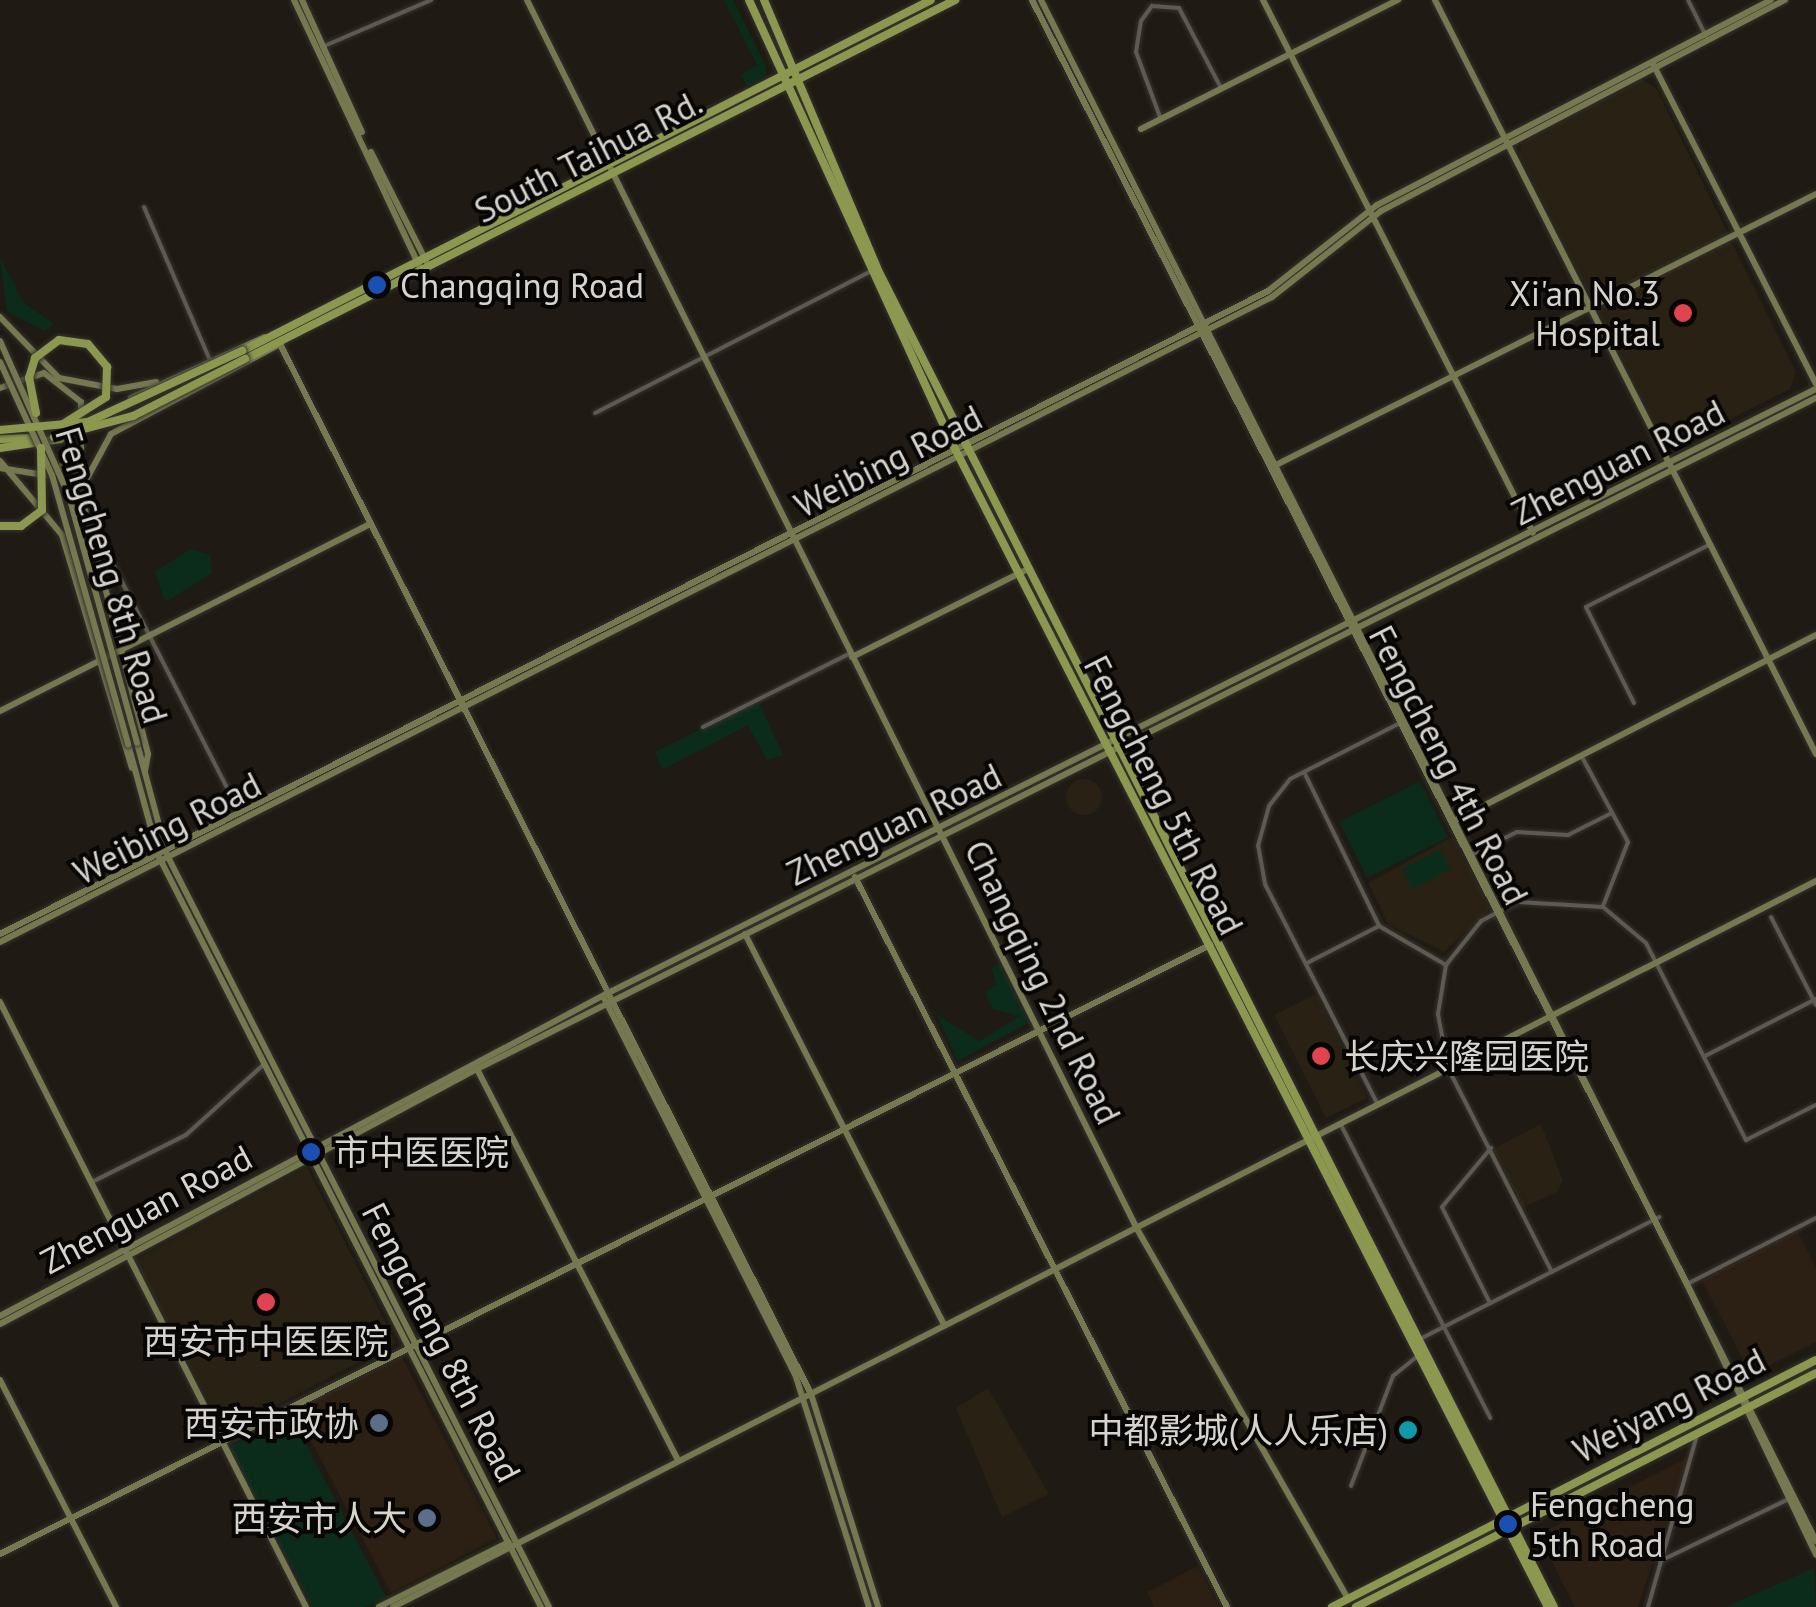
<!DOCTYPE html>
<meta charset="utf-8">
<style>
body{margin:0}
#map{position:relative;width:1816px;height:1607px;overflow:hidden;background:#1f1a13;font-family:"PT Sans","Noto Sans SC",sans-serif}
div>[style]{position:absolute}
.commercial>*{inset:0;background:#2c1f13}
.built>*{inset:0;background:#282114}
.round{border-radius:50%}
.green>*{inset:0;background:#0b2c1b}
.roads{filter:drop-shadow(0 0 2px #36332f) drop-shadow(0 0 2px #36332f)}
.street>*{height:4px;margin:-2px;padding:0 2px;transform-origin:2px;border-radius:2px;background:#5f5a51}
.secondary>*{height:6px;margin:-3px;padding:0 3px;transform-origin:3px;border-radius:3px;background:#767950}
.primary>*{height:8px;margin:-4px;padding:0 4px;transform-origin:4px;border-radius:4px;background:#8c984f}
.bridges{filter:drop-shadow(0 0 2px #36332f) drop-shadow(0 0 2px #36332f)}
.secondary-bridge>*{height:6px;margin:-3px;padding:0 3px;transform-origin:3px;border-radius:3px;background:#767950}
.primary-bridge>*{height:8px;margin:-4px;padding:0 4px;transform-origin:4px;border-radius:4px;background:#8c984f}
.dots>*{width:28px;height:28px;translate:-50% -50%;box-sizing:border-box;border:5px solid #070604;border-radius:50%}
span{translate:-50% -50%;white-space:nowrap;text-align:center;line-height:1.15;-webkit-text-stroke:8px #070604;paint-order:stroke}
.street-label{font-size:35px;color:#d7d4ce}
.poi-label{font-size:35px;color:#d7d4ce}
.left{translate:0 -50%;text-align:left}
.right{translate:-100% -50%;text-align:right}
</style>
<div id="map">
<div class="commercial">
<div style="clip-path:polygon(1797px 1231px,1816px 1267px,1816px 1342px,1760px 1370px,1747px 1367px,1702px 1281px)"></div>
<div style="clip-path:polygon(402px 1357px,497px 1538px,391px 1593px,295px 1410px)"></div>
<div style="clip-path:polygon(1688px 1457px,1638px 1607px,1575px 1607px,1538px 1535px)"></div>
<div style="clip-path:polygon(1198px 1566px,1219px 1607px,1154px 1607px,1147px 1592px)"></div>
</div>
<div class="built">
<div style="clip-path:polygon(1642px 80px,1656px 88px,1796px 372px,1790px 389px,1678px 446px,1666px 444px,1519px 154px,1522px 143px)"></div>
<div class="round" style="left:1066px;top:779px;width:36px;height:36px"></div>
<div style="clip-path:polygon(1452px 837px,1490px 909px,1444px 952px,1388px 924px,1368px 883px)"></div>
<div style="clip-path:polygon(1316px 994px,1367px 1098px,1326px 1118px,1274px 1015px)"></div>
<div style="clip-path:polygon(1541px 1124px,1563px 1180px,1558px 1191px,1523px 1208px,1493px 1149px)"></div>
<div style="clip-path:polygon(307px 1167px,396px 1343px,225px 1432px,135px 1260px)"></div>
<div style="clip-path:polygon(988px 1388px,1049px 1494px,1002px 1517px,956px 1408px)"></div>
</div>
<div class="green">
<div style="clip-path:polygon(724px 0,733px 0,766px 66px,766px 76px,747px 86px,741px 75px,757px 65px)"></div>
<div style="clip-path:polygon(0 257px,24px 303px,54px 324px,45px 331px,7px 312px)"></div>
<div style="clip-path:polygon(191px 549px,210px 555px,212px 573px,165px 602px,155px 571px)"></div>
<div style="clip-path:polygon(758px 700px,783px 755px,767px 760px,748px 725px,662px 770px,655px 752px)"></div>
<div style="clip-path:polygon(1420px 781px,1448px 837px,1367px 878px,1339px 822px)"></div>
<div style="clip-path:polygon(1440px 850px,1450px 869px,1412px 889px,1402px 869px)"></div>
<div style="clip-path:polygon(1000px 964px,1028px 1023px,958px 1061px,936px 1014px,979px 1041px,1020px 1016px,992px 1009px,985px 993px,996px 985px,992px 968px)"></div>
<div style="clip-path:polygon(291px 1415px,386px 1597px,365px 1607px,313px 1607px,230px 1447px)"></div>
<div style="clip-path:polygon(1814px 1568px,1816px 1607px,1725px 1607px)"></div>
</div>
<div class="roads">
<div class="street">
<div style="left:1688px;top:0;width:40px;rotate:63.4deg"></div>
<div style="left:322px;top:47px;width:119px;rotate:-23.3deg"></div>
<div style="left:1160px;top:117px;width:69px;rotate:-110.3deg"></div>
<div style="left:1136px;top:52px;width:31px;rotate:-81deg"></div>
<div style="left:1141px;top:21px;width:19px;rotate:-54deg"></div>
<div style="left:1152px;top:6px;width:27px;rotate:4deg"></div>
<div style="left:1179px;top:8px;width:90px;rotate:62.3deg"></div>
<div style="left:144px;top:207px;width:164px;rotate:66.7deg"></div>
<div style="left:595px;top:413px;width:313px;rotate:-27.2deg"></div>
<div style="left:90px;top:519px;width:331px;rotate:63deg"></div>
<div style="left:1634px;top:703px;width:107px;rotate:-116.6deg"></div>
<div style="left:1586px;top:607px;width:138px;rotate:-26.8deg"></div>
<div style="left:703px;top:727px;width:165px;rotate:-26.6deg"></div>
<div style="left:1582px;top:757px;width:97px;rotate:61.6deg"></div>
<div style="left:1628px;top:842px;width:69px;rotate:111.3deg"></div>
<div style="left:1304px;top:772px;width:171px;rotate:64deg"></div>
<div style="left:1379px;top:926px;width:78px;rotate:30.2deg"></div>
<div style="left:1446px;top:965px;width:50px;rotate:99.3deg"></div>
<div style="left:1438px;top:1014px;width:55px;rotate:79.5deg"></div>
<div style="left:1448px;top:1068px;width:229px;rotate:63deg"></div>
<div style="left:1473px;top:854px;width:49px;rotate:-26.6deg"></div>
<div style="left:1517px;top:832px;width:51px;rotate:3.4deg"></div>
<div style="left:1568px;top:835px;width:49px;rotate:-26.6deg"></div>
<div style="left:1771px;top:917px;width:99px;rotate:62.9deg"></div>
<div style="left:1307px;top:963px;width:81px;rotate:-27.2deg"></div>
<div style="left:1446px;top:965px;width:56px;rotate:-51.5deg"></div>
<div style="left:1481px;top:921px;width:42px;rotate:-27.2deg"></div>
<div style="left:1518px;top:902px;width:85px;rotate:3.4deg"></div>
<div style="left:1603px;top:907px;width:56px;rotate:39.9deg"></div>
<div style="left:1646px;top:943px;width:221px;rotate:63.1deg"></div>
<div style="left:1746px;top:1140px;width:78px;rotate:-26.6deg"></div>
<div style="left:1705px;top:1056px;width:125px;rotate:-27.2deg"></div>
<div style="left:1377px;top:1103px;width:246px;rotate:-117.1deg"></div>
<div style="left:1265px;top:884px;width:39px;rotate:-100deg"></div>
<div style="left:1258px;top:846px;width:41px;rotate:-74.6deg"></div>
<div style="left:1269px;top:806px;width:34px;rotate:-52deg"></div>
<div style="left:1290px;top:779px;width:123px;rotate:-27deg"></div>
<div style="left:1340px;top:1123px;width:331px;rotate:63deg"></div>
<div style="left:92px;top:1182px;width:105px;rotate:-26.6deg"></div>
<div style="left:186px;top:1135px;width:104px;rotate:-42.3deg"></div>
<div style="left:1687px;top:1284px;width:145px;rotate:-27.1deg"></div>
<div style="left:1490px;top:1303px;width:107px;rotate:-116.6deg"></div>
<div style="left:1442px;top:1207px;width:77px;rotate:-50.3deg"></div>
<div style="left:1418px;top:1340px;width:271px;rotate:-27deg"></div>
<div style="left:1351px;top:1486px;width:118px;rotate:-69.1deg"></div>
<div style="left:1393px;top:1376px;width:33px;rotate:-39deg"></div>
<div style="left:1660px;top:1561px;width:145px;rotate:-25.7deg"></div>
<div style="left:1648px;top:1607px;width:176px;rotate:-74.1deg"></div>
</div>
<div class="secondary">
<div style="left:294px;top:0;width:294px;rotate:64.8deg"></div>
<div style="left:302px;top:0;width:145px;rotate:65.6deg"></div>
<div style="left:527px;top:0;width:1370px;rotate:63.6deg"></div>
<div style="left:1136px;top:1227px;width:428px;rotate:60.3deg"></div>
<div style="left:1032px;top:0;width:1441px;rotate:62.97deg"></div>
<div style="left:1687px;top:1284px;width:300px;rotate:64.5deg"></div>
<div style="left:1041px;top:0;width:1725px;rotate:63.3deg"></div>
<div style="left:1263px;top:0;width:597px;rotate:63.13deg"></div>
<div style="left:1435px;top:0;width:845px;rotate:63.19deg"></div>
<div style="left:1653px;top:64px;width:359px;rotate:63deg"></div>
<div style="left:1141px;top:129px;width:288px;rotate:-26.7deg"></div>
<div style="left:371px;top:152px;width:129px;rotate:63.2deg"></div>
<div style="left:0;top:317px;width:85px;rotate:46deg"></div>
<div style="left:59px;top:378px;width:59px;rotate:10.7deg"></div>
<div style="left:117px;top:389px;width:40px;rotate:-10deg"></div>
<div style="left:0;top:388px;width:46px;rotate:-18.8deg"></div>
<div style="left:44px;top:373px;width:47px;rotate:38.1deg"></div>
<div style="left:81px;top:402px;width:46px;rotate:90deg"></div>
<div style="left:81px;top:448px;width:34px;rotate:137deg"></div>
<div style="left:131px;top:398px;width:147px;rotate:-24.5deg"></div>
<div style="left:72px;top:460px;width:304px;rotate:75.5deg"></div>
<div style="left:148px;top:754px;width:17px;rotate:100deg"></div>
<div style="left:0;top:461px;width:97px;rotate:50deg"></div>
<div style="left:62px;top:535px;width:243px;rotate:73.3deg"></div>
<div style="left:1276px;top:465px;width:604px;rotate:-26.65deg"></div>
<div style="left:0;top:468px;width:45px;rotate:9deg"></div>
<div style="left:78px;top:495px;width:69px;rotate:-61.6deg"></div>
<div style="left:111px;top:434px;width:191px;rotate:-28deg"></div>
<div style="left:280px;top:344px;width:1177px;rotate:63.17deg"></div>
<div style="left:811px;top:1394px;width:223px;rotate:72.5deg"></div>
<div style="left:852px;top:657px;width:197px;rotate:-26.6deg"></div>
<div style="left:0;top:711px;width:415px;rotate:-26.8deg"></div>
<div style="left:137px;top:743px;width:116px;rotate:75deg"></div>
<div style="left:167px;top:855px;width:843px;rotate:63.07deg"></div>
<div style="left:128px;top:744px;width:117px;rotate:74.7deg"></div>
<div style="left:159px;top:857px;width:842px;rotate:63.01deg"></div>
<div style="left:1452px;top:822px;width:409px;rotate:-27.2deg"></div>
<div style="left:855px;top:877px;width:819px;rotate:63deg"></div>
<div style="left:0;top:934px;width:1422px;rotate:-26.89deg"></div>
<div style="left:1268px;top:291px;width:139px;rotate:-38.3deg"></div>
<div style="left:1377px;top:205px;width:444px;rotate:-27.5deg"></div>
<div style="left:745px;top:934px;width:439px;rotate:63deg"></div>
<div style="left:0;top:942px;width:1426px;rotate:-26.89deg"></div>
<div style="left:1272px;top:297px;width:139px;rotate:-38.3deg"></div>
<div style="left:1381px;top:211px;width:456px;rotate:-27.6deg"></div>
<div style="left:603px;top:996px;width:424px;rotate:63.1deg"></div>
<div style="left:795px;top:1374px;width:244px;rotate:72.4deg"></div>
<div style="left:0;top:1002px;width:678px;rotate:63.17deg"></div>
<div style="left:477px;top:1069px;width:440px;rotate:62.8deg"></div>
<div style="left:0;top:1316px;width:688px;rotate:-27.98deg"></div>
<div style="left:608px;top:993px;width:1351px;rotate:-26.57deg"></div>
<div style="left:0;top:1324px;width:541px;rotate:-28.13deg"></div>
<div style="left:477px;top:1069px;width:1498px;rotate:-26.62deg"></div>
<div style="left:0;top:1380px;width:255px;rotate:62.9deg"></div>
<div style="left:0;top:1554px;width:1355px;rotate:-26.72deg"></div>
<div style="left:379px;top:1607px;width:145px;rotate:-26.6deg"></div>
<div style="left:393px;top:1607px;width:1597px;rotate:-27.03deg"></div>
</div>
<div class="primary">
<div style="left:749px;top:0;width:490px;rotate:65.4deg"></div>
<div style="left:953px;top:445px;width:1305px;rotate:62.89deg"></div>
<div style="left:764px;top:0;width:291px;rotate:67.1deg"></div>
<div style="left:877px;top:268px;width:1500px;rotate:63.18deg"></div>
<div style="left:242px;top:351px;width:773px;rotate:-27deg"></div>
<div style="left:245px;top:359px;width:796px;rotate:-26.82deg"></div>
<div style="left:0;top:439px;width:30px;rotate:-2deg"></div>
<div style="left:0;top:448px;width:61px;rotate:-8.5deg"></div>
<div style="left:1332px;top:1607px;width:543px;rotate:-27.04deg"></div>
<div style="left:1356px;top:1607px;width:516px;rotate:-26.96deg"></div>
</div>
</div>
<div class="bridges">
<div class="secondary-bridge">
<div style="left:0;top:341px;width:170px;rotate:66deg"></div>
<div style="left:69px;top:496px;width:256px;rotate:74.6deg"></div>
<div style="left:0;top:362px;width:124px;rotate:65.3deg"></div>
<div style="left:52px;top:475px;width:280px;rotate:74.2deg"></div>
</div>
<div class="primary-bridge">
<div style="left:36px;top:413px;width:36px;rotate:-101deg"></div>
<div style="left:29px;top:378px;width:21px;rotate:-73deg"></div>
<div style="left:35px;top:358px;width:30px;rotate:-37deg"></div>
<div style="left:59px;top:340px;width:29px;rotate:8deg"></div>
<div style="left:88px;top:344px;width:30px;rotate:50deg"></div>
<div style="left:107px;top:367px;width:30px;rotate:92deg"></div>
<div style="left:106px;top:397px;width:51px;rotate:147.9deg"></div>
<div style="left:0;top:430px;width:88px;rotate:-5.2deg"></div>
<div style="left:88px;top:422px;width:170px;rotate:-24.8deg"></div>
<div style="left:54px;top:437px;width:82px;rotate:-14.9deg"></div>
<div style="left:133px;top:416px;width:126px;rotate:-27deg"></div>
<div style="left:0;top:526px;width:21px"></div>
<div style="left:21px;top:526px;width:26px;rotate:-37deg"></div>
<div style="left:42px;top:510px;width:62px;rotate:-90.9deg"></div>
</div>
</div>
<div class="dots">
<div style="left:377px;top:285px;background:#1a4fb4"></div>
<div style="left:1683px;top:313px;background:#e0444e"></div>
<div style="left:1321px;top:1056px;background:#e0444e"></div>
<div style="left:311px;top:1152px;background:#1a4fb4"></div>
<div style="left:266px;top:1302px;background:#e0444e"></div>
<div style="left:379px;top:1423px;background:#5c6f8a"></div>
<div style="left:1408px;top:1430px;background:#0f9aa8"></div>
<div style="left:427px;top:1518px;background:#5c6f8a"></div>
<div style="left:1508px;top:1524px;background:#1a4fb4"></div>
</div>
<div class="street-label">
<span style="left:588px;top:156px;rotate:-27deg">South Taihua Rd.</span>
<span style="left:888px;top:461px;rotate:-27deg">Weibing Road</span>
<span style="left:1618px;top:462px;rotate:-27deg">Zhenguan Road</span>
<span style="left:112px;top:575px;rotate:73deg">Fengcheng 8th Road</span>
<span style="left:1449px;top:765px;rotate:63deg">Fengcheng 4th Road</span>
<span style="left:1164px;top:795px;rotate:63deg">Fengcheng 5th Road</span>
<span style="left:894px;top:824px;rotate:-26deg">Zhenguan Road</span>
<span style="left:167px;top:828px;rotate:-27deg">Weibing Road</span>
<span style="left:1043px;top:982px;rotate:64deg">Changqing 2nd Road</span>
<span style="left:146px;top:1209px;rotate:-28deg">Zhenguan Road</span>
<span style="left:442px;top:1342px;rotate:63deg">Fengcheng 8th Road</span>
<span style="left:1669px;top:1405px;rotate:-27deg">Weiyang Road</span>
</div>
<div class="poi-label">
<span class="left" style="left:400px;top:285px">Changqing Road</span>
<span class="right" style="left:1660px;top:313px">Xi'an No.3<br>Hospital</span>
<span class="left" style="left:1344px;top:1056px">长庆兴隆园医院</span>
<span class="left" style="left:334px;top:1152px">市中医医院</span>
<span style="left:266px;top:1341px">西安市中医医院</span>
<span class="right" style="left:359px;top:1423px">西安市政协</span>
<span class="right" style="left:1388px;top:1430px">中都影城(人人乐店)</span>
<span class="left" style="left:1530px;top:1524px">Fengcheng<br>5th Road</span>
<span class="right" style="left:407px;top:1518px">西安市人大</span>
</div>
</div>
